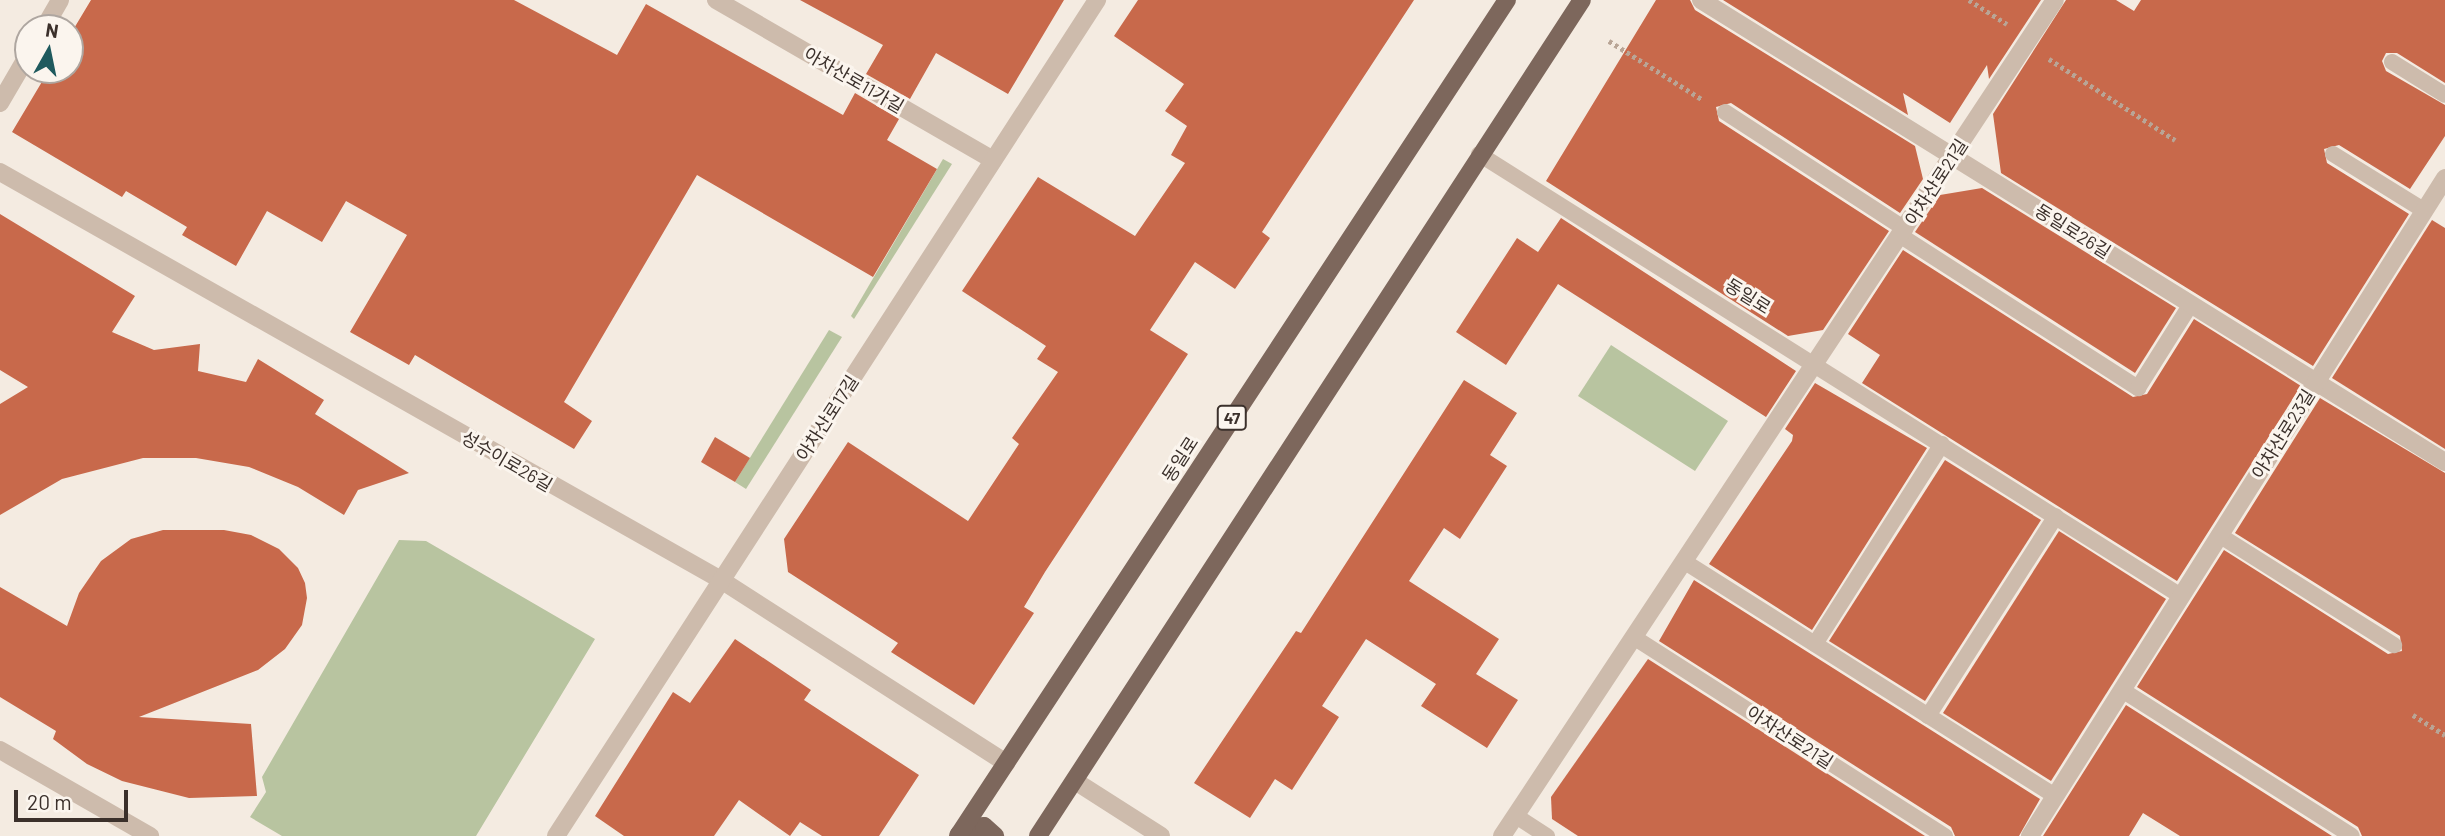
<!DOCTYPE html>
<meta charset="utf-8">
<style>
body{margin:0}
#map{position:relative;width:2445px;height:836px;overflow:hidden;background:#f4ebe1;font-family:Barlow,"Noto Sans KR",sans-serif}
div>[style]{position:absolute}
.green>*{inset:0;background:#b8c4a0}
.building>*{inset:0;background:#c8694b}
.path>*{height:4.5px;margin-top:-2.25px;transform-origin:0;background:repeating-linear-gradient(90deg,#b9a596 0 3.5px,transparent 0 7px)}
.service>*{height:16px;margin:-8px;padding:0 8px;transform-origin:8px;border-radius:8px;background:#cdbbac}
.minor>*{height:18px;margin:-9px;padding:0 9px;transform-origin:9px;border-radius:9px;background:#cdbbac}
.primary>*{height:18px;margin:-9px;padding:0 9px;transform-origin:9px;border-radius:9px;background:#7d675c}
span{translate:-50% -50%;white-space:nowrap;text-align:center;line-height:1.15;-webkit-text-stroke:6px #fbf5ee;paint-order:stroke}
.shield-label span{padding:2px 5px;background:#fbf5ee;border:2px solid;border-radius:5px;-webkit-text-stroke-width:0}
.shield-label{font-size:16px;color:#3b302b;font-weight:700}
.street-label{font-size:18px;color:#3b302b}
.north{position:absolute;left:14px;top:14px;width:70px;height:70px;box-sizing:border-box;background:#fbf5ee;border:2px solid #aea6a0;border-radius:50%;rotate:9deg;font-size:19px;font-weight:700;line-height:28px;text-align:center;color:#3b302b}
.north::after{content:'';display:block;margin:auto;width:24px;height:32px;background:#1f5a5e;clip-path:polygon(50% 0,100% 100%,50% 72%,0 100%)}
.scale{position:absolute;left:14px;top:790px;width:114px;height:32px;box-sizing:border-box;border:4px solid #3b302b;border-top:0;padding-left:9px;font-size:21px;line-height:24px;white-space:nowrap;color:#3b302b;-webkit-text-stroke:5px #fbf5ee;paint-order:stroke}
</style>
<div id="map">
<div class="green">
<div style="clip-path:polygon(943px 159px,952px 164px,854px 319px,851px 316px)"></div>
<div style="clip-path:polygon(829px 330px,842px 337px,746px 489px,735px 482px)"></div>
<div style="clip-path:polygon(1611px 345px,1728px 421px,1695px 471px,1578px 396px)"></div>
<div style="clip-path:polygon(399px 540px,426px 541px,595px 639px,476px 836px,282px 836px,250px 817px,266px 792px,262px 777px)"></div>
</div>
<div class="building">
<div style="clip-path:polygon(91px 0,514px 0,617px 55px,646px 4px,843px 115px,855px 93px,899px 119px,887px 140px,937px 169px,873px 277px,697px 175px,564px 402px,592px 421px,574px 449px,415px 355px,409px 365px,350px 332px,407px 235px,346px 201px,322px 242px,267px 211px,236px 266px,182px 235px,187px 227px,126px 191px,122px 197px,12px 132px,49px 70px,70px 70px,70px 35px)"></div>
<div style="clip-path:polygon(800px 0,1064px 0,1008px 94px,936px 53px,910px 99px,866px 74px,883px 45px)"></div>
<div style="clip-path:polygon(1138px 0,1414px 0,1262px 232px,1270px 238px,1235px 289px,1195px 262px,1150px 330px,1188px 354px,1045px 572px,1024px 607px,1034px 613px,974px 705px,891px 652px,898px 643px,788px 572px,784px 539px,848px 442px,968px 521px,1019px 444px,1012px 438px,1058px 372px,1037px 359px,1046px 346px,962px 291px,1038px 177px,1135px 236px,1185px 163px,1171px 155px,1187px 126px,1165px 111px,1184px 84px,1114px 36px)"></div>
<div style="clip-path:polygon(1656px 0,1690px 0,1695px 10px,1915px 146px,1923px 179px,1900px 213px,1731px 103px,1716px 107px,1719px 121px,1889px 231px,1823px 330px,1788px 336px,1546px 181px)"></div>
<div style="clip-path:polygon(1723px 0,2041px 0,1989px 79px,1987px 65px,1950px 123px,1903px 93px,1908px 115px)"></div>
<div style="clip-path:polygon(2066px 0,2116px 0,2134px 11px,2141px 0,2445px 0,2445px 83px,2397px 53px,2386px 53px,2382px 61px,2386px 71px,2445px 105px,2445px 136px,2410px 189px,2339px 145px,2324px 149px,2327px 163px,2409px 214px,2313px 366px,2001px 173px,1993px 114px)"></div>
<div style="clip-path:polygon(1982px 188px,2176px 308px,2135px 373px,1915px 232px,1940px 195px)"></div>
<div style="clip-path:polygon(0 214px,135px 296px,112px 332px,154px 350px,200px 344px,198px 371px,246px 382px,258px 359px,324px 400px,315px 414px,409px 473px,358px 490px,344px 515px,298px 487px,249px 467px,196px 458px,143px 458px,62px 479px,0 515px,0 404px,28px 387px,0 370px)"></div>
<div style="clip-path:polygon(1561px 218px,1796px 371px,1766px 417px,1558px 284px,1506px 365px,1456px 332px,1517px 238px,1538px 252px)"></div>
<div style="clip-path:polygon(2432px 220px,2445px 228px,2445px 449px,2332px 378px)"></div>
<div style="clip-path:polygon(1903px 250px,2133px 397px,2147px 394px,2194px 319px,2301px 386px,2177px 581px,1862px 383px,1880px 355px,1848px 334px)"></div>
<div style="clip-path:polygon(1464px 380px,1517px 413px,1490px 455px,1507px 466px,1460px 539px,1444px 528px,1409px 581px,1499px 639px,1476px 674px,1518px 700px,1487px 748px,1421px 706px,1436px 684px,1366px 639px,1322px 706px,1339px 717px,1292px 790px,1275px 779px,1250px 818px,1194px 783px,1296px 631px,1301px 633px)"></div>
<div style="clip-path:polygon(1815px 383px,1927px 448px,1812px 630px,1709px 564px,1792px 441px,1793px 435px,1785px 429px)"></div>
<div style="clip-path:polygon(2320px 398px,2445px 473px,2445px 836px,2362px 836px,2358px 827px,2137px 687px,2224px 550px,2388px 654px,2402px 651px,2400px 636px,2235px 533px)"></div>
<div style="clip-path:polygon(715px 437px,750px 458px,735px 482px,701px 462px)"></div>
<div style="clip-path:polygon(1945px 460px,2041px 520px,1925px 701px,1829px 641px)"></div>
<div style="clip-path:polygon(163px 530px,224px 530px,251px 535px,279px 549px,298px 568px,305px 583px,307px 598px,302px 625px,285px 649px,258px 670px,139px 717px,251px 724px,257px 796px,189px 798px,122px 781px,87px 764px,53px 739px,56px 731px,0 697px,0 587px,67px 626px,79px 593px,101px 561px,131px 539px)"></div>
<div style="clip-path:polygon(2059px 531px,2166px 599px,2051px 781px,1943px 713px)"></div>
<div style="clip-path:polygon(1694px 580px,2040px 799px,2019px 836px,1955px 836px,1951px 827px,1659px 641px)"></div>
<div style="clip-path:polygon(735px 639px,811px 690px,804px 700px,919px 775px,879px 836px,822px 836px,800px 822px,790px 836px,739px 800px,714px 836px,624px 836px,595px 816px,673px 692px,690px 703px)"></div>
<div style="clip-path:polygon(1648px 659px,1925px 836px,1578px 836px,1552px 819px,1551px 797px)"></div>
<div style="clip-path:polygon(2126px 705px,2332px 836px,2180px 836px,2143px 813px,2129px 836px,2043px 836px)"></div>
</div>
<div class="path">
<div style="left:1969px;top:0;width:45px;rotate:32.3deg"></div>
<div style="left:1609px;top:41px;width:111px;rotate:32.1deg"></div>
<div style="left:2049px;top:59px;width:150px;rotate:32.7deg"></div>
<div style="left:2413px;top:715px;width:38px;rotate:32deg"></div>
</div>
<div class="service">
<div style="left:2392px;top:62px;width:62px;rotate:31.9deg"></div>
<div style="left:1725px;top:112px;width:215px;rotate:33deg"></div>
<div style="left:1479px;top:154px;width:830px;rotate:32.2deg"></div>
<div style="left:2333px;top:154px;width:108px;rotate:31.8deg"></div>
<div style="left:1901px;top:236px;width:282px;rotate:32.7deg"></div>
<div style="left:2138px;top:388px;width:99px;rotate:-57.8deg"></div>
<div style="left:2219px;top:535px;width:207px;rotate:32.2deg"></div>
<div style="left:1685px;top:562px;width:438px;rotate:32.3deg"></div>
<div style="left:1635px;top:638px;width:368px;rotate:32.6deg"></div>
<div style="left:1815px;top:644px;width:237px;rotate:-57.6deg"></div>
<div style="left:2122px;top:690px;width:272px;rotate:32.4deg"></div>
<div style="left:1928px;top:716px;width:237px;rotate:-57.4deg"></div>
<div style="left:1516px;top:816px;width:37px;rotate:33deg"></div>
</div>
<div class="minor">
<div style="left:716px;top:0;width:320px;rotate:30deg"></div>
<div style="left:1701px;top:0;width:876px;rotate:31.84deg"></div>
<div style="left:44px;top:28px;width:32px;rotate:-60deg"></div>
<div style="left:0;top:103px;width:56px;rotate:-59.7deg"></div>
<div style="left:0;top:172px;width:828px;rotate:29.5deg"></div>
<div style="left:721px;top:580px;width:339px;rotate:32.7deg"></div>
<div style="left:0;top:750px;width:173px;rotate:29.8deg"></div>
<div style="left:1075px;top:781px;width:102px;rotate:32.6deg"></div>
<div style="left:556px;top:836px;width:996px;rotate:-57.09deg"></div>
<div style="left:1502px;top:836px;width:1002px;rotate:-56.52deg"></div>
<div style="left:2030px;top:836px;width:778px;rotate:-57.76deg"></div>
</div>
<div class="primary">
<div style="left:959px;top:834px;width:26px;rotate:-18deg"></div>
<div style="left:984px;top:826px;width:15px;rotate:42deg"></div>
<div style="left:958px;top:836px;width:1000px;rotate:-56.71deg"></div>
<div style="left:1038px;top:836px;width:997px;rotate:-56.95deg"></div>
</div>
<div class="shield-label">
<span style="left:1232px;top:418px">47</span>
</div>
<div class="street-label">
<span style="left:854px;top:80px;rotate:30deg">아차산로11가길</span>
<span style="left:1936px;top:182px;rotate:-57deg">아차산로21길</span>
<span style="left:2073px;top:231px;rotate:32deg">동일로26길</span>
<span style="left:1748px;top:296px;rotate:32deg">동일로</span>
<span style="left:827px;top:418px;rotate:-57deg">아차산로17길</span>
<span style="left:2283px;top:434px;rotate:-58deg">아차산로23길</span>
<span style="left:1180px;top:459px;rotate:-57deg">동일로</span>
<span style="left:507px;top:461px;rotate:30deg">성수이로26길</span>
<span style="left:1790px;top:737px;rotate:33deg">아차산로21길</span>
</div>
<div class="north">N</div>
<div class="scale">20 m</div>
</div>
